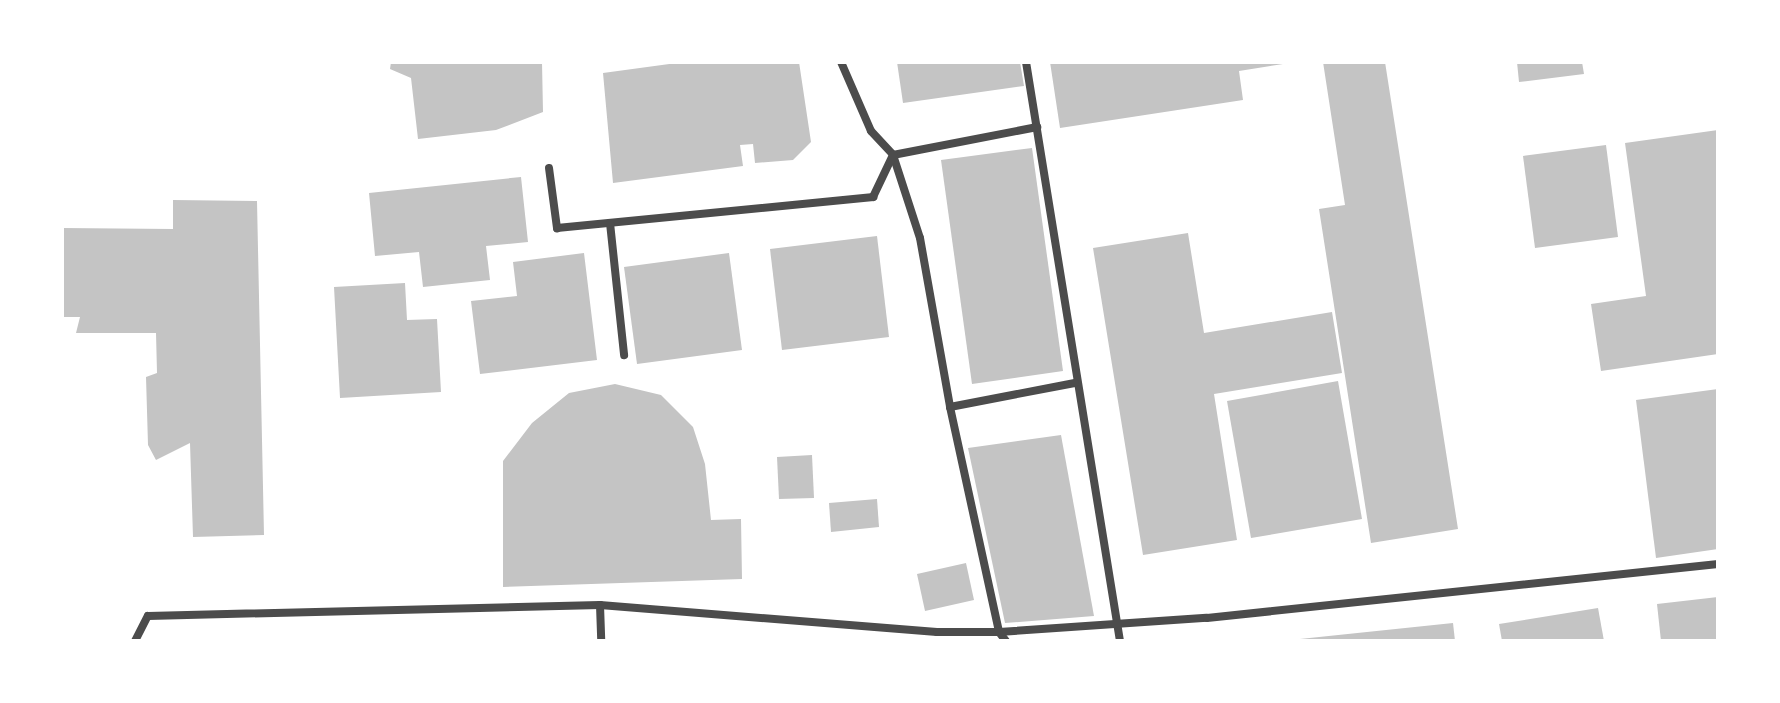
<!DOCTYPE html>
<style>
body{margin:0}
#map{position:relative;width:1780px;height:703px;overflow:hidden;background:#fff;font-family:Ubuntu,sans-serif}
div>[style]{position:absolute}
.building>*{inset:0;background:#c4c4c4}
.minor>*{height:8px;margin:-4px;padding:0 4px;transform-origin:4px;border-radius:4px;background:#4c4c4c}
span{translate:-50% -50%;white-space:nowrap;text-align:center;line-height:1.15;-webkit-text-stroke:8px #fff;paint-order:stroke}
.frame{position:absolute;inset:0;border:64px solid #fff;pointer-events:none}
</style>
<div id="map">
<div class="building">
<div style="clip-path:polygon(391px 62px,542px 62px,543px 112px,496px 130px,418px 139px,411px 78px,390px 69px)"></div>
<div style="clip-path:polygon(684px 62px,799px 62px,811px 142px,793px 160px,755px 163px,753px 144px,740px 145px,743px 166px,613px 183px,603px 73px)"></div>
<div style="clip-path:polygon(897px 62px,1020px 62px,1024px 86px,903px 103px)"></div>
<div style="clip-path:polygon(1050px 62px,1283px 62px,1283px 64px,1239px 71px,1243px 100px,1060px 128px)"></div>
<div style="clip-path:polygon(1323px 62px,1385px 62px,1458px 529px,1371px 543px,1319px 209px,1345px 205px)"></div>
<div style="clip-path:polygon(1517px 62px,1582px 62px,1584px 74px,1519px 82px)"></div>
<div style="clip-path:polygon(1718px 130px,1718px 354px,1601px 371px,1591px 304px,1646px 296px,1625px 143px)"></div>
<div style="clip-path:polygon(1606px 145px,1618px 237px,1535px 248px,1523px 156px)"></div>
<div style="clip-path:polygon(1032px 148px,1063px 371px,972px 384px,941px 160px)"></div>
<div style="clip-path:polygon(521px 177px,528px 242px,486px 246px,490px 280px,423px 287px,419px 252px,375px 256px,369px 193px)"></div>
<div style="clip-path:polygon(173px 200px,257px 201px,264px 535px,193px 537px,190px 443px,156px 460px,148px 445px,146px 377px,157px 373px,156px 333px,76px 333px,80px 317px,62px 317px,62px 228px,173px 229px)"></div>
<div style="clip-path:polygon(1188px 233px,1204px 333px,1332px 312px,1342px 373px,1214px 394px,1237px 540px,1143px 555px,1093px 248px)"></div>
<div style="clip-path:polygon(877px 236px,889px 337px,782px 350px,770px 249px)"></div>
<div style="clip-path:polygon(584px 253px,597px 360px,480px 374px,471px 301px,517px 296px,513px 262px)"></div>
<div style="clip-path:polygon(729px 253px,742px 350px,637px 364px,624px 267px)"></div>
<div style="clip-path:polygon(405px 283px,407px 320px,437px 319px,441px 392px,340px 398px,334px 287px)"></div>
<div style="clip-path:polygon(1338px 381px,1362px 519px,1251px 538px,1227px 401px)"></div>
<div style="clip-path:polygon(615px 384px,661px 395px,693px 427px,705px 464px,711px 520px,741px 519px,742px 579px,503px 587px,503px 461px,532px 423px,569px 393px)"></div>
<div style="clip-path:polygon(1718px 389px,1718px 549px,1656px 558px,1636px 400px)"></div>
<div style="clip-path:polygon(1061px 435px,1094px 616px,1005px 623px,968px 448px)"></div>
<div style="clip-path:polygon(812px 455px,814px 498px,779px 499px,777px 457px)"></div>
<div style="clip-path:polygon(877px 499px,879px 527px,831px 532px,829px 503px)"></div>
<div style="clip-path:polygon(966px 563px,974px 600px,925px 611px,917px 574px)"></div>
<div style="clip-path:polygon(1718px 597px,1718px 641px,1661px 641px,1657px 604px)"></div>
<div style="clip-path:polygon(1598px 608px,1604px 641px,1502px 641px,1499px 624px)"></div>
<div style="clip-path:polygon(1453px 623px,1455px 641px,1300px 641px,1300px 639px)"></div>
</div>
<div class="minor">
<div style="left:841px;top:62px;width:75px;rotate:66.5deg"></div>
<div style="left:871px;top:131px;width:33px;rotate:47deg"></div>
<div style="left:893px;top:155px;width:87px;rotate:72deg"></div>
<div style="left:920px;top:238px;width:172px;rotate:79.9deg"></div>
<div style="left:950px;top:407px;width:230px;rotate:77.7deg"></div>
<div style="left:999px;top:632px;width:11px;rotate:52deg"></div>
<div style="left:1026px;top:62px;width:587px;rotate:80.78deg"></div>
<div style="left:893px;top:155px;width:147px;rotate:-11deg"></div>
<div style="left:549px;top:168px;width:61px;rotate:82.4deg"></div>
<div style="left:557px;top:228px;width:318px;rotate:-5.6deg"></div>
<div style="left:873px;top:197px;width:47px;rotate:-64.5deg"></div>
<div style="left:610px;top:223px;width:133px;rotate:83.9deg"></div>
<div style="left:950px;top:407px;width:127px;rotate:-10.9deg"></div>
<div style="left:600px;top:605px;width:36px;rotate:88deg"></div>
<div style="left:135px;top:641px;width:28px;rotate:-63deg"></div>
<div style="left:148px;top:616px;width:452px;rotate:-1.4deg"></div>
<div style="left:600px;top:605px;width:338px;rotate:4.6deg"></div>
<div style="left:937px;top:632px;width:62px"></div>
<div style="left:999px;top:632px;width:208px;rotate:-3.9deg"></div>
<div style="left:1207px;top:618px;width:514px;rotate:-6.03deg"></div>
</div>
<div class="frame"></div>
</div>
